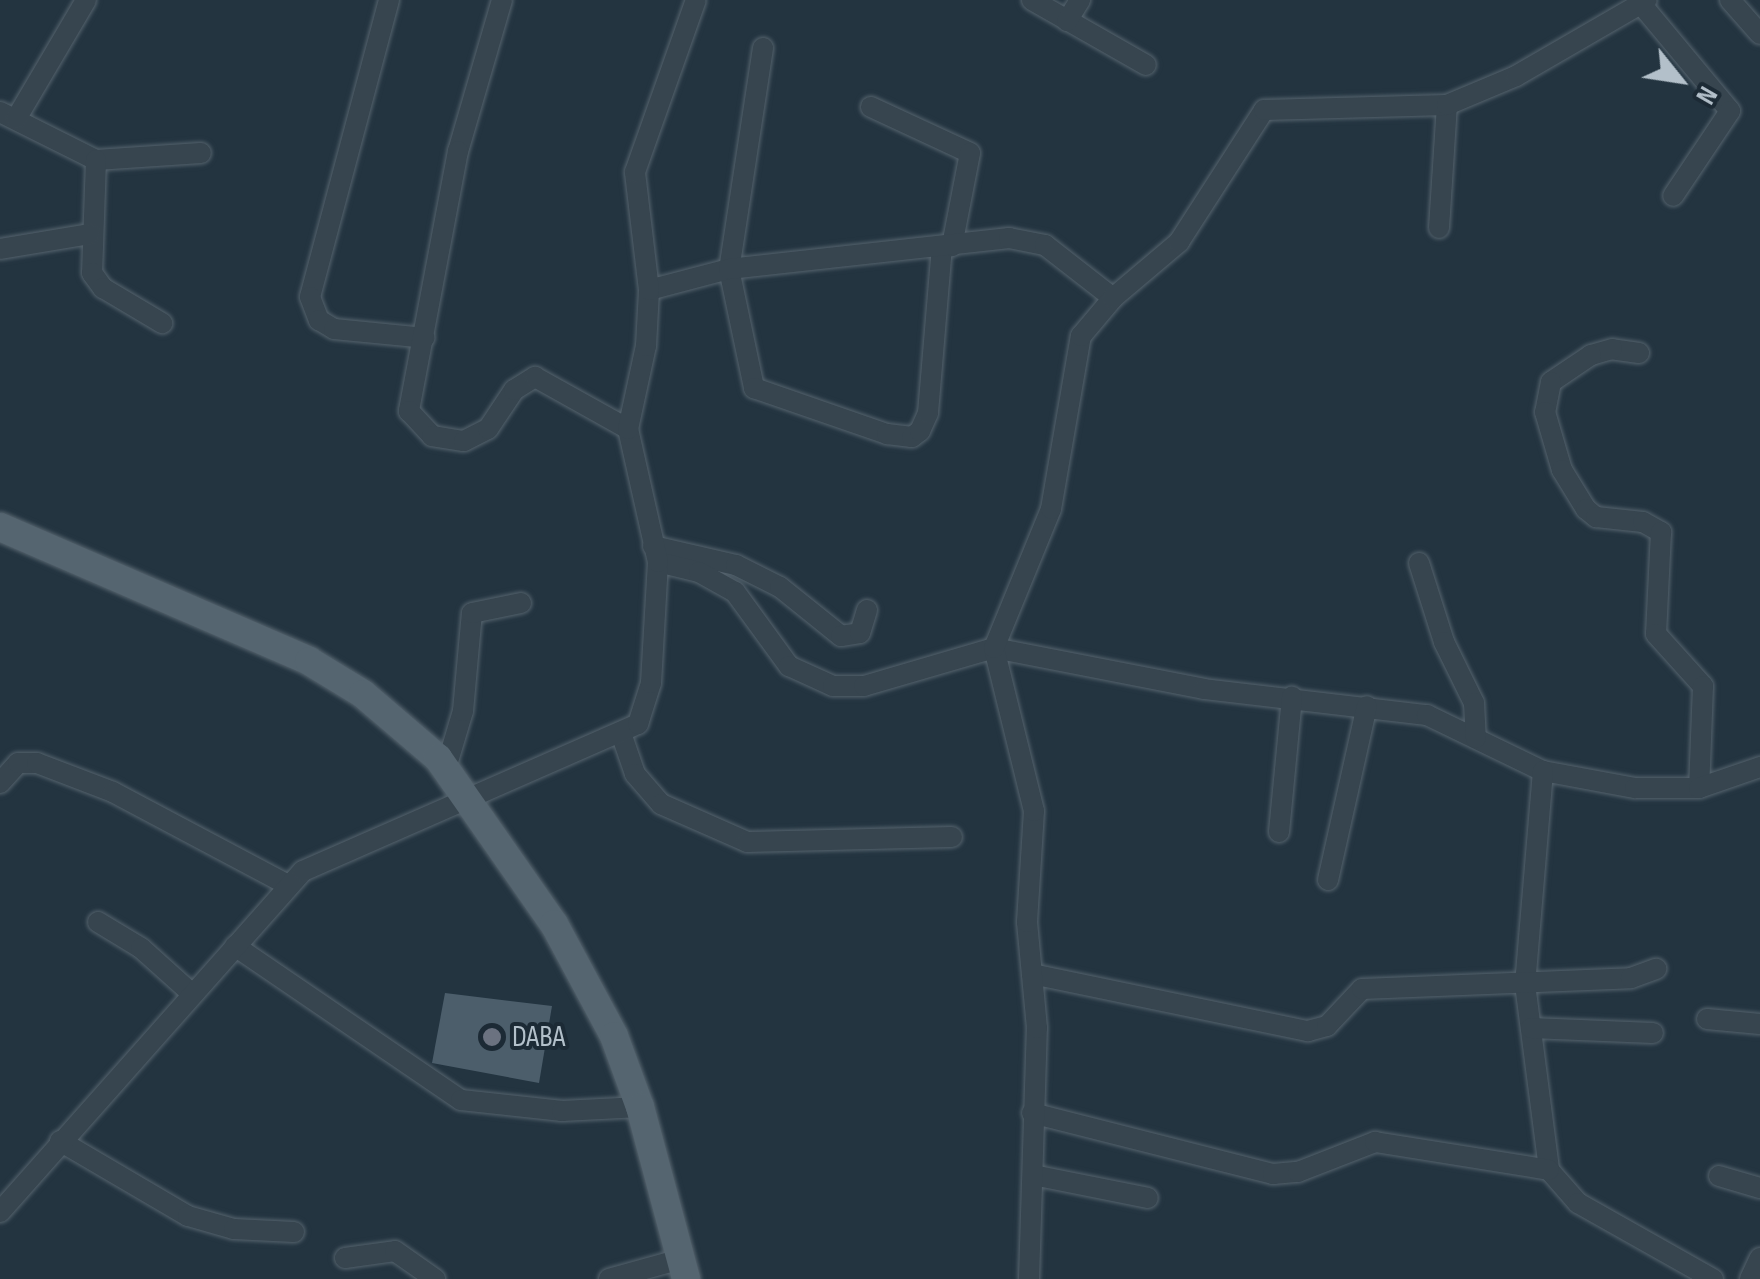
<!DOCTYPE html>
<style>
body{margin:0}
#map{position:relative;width:1760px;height:1279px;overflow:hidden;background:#233440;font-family:"Sofia Sans Condensed",sans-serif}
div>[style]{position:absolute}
.building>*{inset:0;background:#4c5e6b}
.roads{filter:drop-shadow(0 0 2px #55636d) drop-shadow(0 0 2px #55636d)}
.minor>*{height:20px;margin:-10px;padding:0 10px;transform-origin:10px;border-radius:10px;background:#37454f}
.major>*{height:28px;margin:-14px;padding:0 14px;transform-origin:14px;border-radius:14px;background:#556570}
.dots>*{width:28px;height:28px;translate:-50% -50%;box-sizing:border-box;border:5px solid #1c2a35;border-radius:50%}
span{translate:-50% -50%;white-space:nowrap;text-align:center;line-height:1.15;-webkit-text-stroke:8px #1c2a35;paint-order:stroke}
.poi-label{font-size:30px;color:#b3c0ca}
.left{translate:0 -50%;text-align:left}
.north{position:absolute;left:1630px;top:30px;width:100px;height:100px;-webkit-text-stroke:8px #1c2a35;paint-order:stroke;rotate:120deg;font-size:28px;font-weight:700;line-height:40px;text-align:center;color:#b3c0ca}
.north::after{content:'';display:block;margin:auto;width:35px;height:45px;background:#b3c0ca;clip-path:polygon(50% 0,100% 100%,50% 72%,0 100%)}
</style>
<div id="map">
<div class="building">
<div style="clip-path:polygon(445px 993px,552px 1006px,539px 1083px,432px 1063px)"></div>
</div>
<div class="roads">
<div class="minor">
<div style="left:389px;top:0;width:307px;rotate:104.9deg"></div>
<div style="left:310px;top:297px;width:25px;rotate:69deg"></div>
<div style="left:319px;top:320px;width:17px;rotate:31deg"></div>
<div style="left:334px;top:329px;width:91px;rotate:5.6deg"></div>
<div style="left:502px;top:0;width:157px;rotate:106.2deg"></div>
<div style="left:458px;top:151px;width:265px;rotate:100.7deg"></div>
<div style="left:409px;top:411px;width:34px;rotate:47deg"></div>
<div style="left:432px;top:436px;width:32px;rotate:9deg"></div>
<div style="left:464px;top:441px;width:27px;rotate:-27deg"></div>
<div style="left:488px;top:429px;width:47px;rotate:-56.3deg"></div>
<div style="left:514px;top:390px;width:25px;rotate:-32deg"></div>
<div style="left:535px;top:377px;width:107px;rotate:29.2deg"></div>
<div style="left:1032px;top:0;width:131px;rotate:29.7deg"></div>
<div style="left:1730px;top:0;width:45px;rotate:48.6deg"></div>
<div style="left:1641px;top:4px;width:139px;rotate:50.2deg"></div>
<div style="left:1730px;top:111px;width:102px;rotate:123.8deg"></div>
<div style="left:1067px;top:21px;width:25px;rotate:-58deg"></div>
<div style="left:763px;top:48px;width:224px;rotate:98.7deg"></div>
<div style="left:729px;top:269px;width:122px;rotate:78.1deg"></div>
<div style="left:754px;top:388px;width:141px;rotate:19.1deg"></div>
<div style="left:887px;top:434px;width:25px;rotate:7deg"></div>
<div style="left:912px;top:437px;width:10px;rotate:-37deg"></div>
<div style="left:920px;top:431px;width:20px;rotate:-66deg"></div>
<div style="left:928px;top:413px;width:167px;rotate:-85.2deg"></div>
<div style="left:871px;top:107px;width:109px;rotate:24.9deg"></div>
<div style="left:970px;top:153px;width:95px;rotate:101deg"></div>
<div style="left:0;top:112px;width:107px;rotate:26.6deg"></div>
<div style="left:96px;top:160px;width:105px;rotate:-3.8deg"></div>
<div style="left:16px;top:119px;width:138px;rotate:-59.5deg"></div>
<div style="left:96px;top:160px;width:113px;rotate:92deg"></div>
<div style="left:92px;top:273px;width:19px;rotate:54deg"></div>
<div style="left:103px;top:288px;width:69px;rotate:30.7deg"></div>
<div style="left:1439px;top:228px;width:123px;rotate:-86.3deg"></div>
<div style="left:0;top:249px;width:91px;rotate:-9.5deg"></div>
<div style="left:649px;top:290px;width:83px;rotate:-14.7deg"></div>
<div style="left:729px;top:269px;width:282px;rotate:-6.3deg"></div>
<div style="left:1009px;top:238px;width:37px;rotate:11deg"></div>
<div style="left:1045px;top:245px;width:86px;rotate:37.9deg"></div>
<div style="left:1639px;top:353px;width:27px;rotate:-172deg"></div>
<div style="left:1612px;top:349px;width:22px;rotate:164deg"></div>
<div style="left:1591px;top:355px;width:48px;rotate:146deg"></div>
<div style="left:1551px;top:382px;width:31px;rotate:101deg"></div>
<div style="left:1545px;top:412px;width:60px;rotate:73.7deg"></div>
<div style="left:1562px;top:470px;width:46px;rotate:58.4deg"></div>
<div style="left:1586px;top:509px;width:13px;rotate:39deg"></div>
<div style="left:1596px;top:517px;width:47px;rotate:6.1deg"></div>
<div style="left:1643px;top:522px;width:21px;rotate:29deg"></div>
<div style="left:1661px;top:532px;width:102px;rotate:92.8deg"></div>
<div style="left:1656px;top:634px;width:70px;rotate:47.9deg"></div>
<div style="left:1703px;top:686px;width:102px;rotate:92.2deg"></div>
<div style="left:653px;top:546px;width:85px;rotate:12.9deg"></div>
<div style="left:736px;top:565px;width:49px;rotate:26.6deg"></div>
<div style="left:780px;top:587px;width:78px;rotate:38.8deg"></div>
<div style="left:841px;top:636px;width:19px;rotate:-9deg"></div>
<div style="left:860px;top:633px;width:24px;rotate:-73deg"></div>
<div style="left:658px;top:562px;width:42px;rotate:13.7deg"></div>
<div style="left:699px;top:572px;width:41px;rotate:29.1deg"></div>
<div style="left:735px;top:592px;width:92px;rotate:53.9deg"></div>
<div style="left:789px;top:666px;width:48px;rotate:24.4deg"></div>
<div style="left:833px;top:686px;width:31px"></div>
<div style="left:864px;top:686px;width:135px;rotate:-16.3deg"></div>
<div style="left:994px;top:648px;width:214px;rotate:11deg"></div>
<div style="left:1204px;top:689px;width:225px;rotate:6.7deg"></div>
<div style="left:1427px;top:715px;width:129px;rotate:25.8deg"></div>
<div style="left:1543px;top:771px;width:94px;rotate:10.5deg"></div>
<div style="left:1635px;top:788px;width:64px"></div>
<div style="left:1699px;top:788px;width:65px;rotate:-19deg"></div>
<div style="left:1419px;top:563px;width:83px;rotate:72.4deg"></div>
<div style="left:1444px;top:642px;width:68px;rotate:63.8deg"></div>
<div style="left:1474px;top:703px;width:35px;rotate:87deg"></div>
<div style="left:622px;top:736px;width:40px;rotate:71.1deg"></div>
<div style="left:635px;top:774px;width:40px;rotate:49deg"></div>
<div style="left:661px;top:804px;width:94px;rotate:23.8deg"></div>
<div style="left:747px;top:842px;width:205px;rotate:-1.4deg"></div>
<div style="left:446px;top:768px;width:59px;rotate:-73.4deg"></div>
<div style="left:463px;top:711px;width:98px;rotate:-84.8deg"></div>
<div style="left:472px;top:613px;width:50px;rotate:-11.5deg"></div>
<div style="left:1543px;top:771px;width:214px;rotate:94.8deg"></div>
<div style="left:1525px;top:984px;width:188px;rotate:82.6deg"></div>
<div style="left:1549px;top:1170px;width:44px;rotate:48.7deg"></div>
<div style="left:1578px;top:1203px;width:155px;rotate:29.4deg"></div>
<div style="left:0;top:783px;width:27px;rotate:-48deg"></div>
<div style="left:18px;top:763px;width:19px"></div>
<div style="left:37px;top:763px;width:81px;rotate:20.9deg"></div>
<div style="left:113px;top:792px;width:198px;rotate:28deg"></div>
<div style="left:1279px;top:832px;width:136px;rotate:-84.5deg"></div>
<div style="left:1328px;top:880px;width:178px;rotate:-77.4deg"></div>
<div style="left:98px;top:922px;width:50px;rotate:31.2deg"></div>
<div style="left:141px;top:948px;width:66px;rotate:41.9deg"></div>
<div style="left:235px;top:946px;width:273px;rotate:34.3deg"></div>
<div style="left:461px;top:1100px;width:102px;rotate:6.2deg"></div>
<div style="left:562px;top:1111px;width:78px;rotate:-2.9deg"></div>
<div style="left:1032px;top:974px;width:282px;rotate:11.7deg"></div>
<div style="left:1308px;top:1031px;width:20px;rotate:-15deg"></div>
<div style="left:1327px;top:1026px;width:51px;rotate:-46.6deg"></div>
<div style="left:1362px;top:989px;width:269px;rotate:-2.3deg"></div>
<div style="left:1631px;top:978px;width:27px;rotate:-20deg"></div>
<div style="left:1707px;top:1019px;width:53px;rotate:5.4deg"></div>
<div style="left:1531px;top:1028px;width:122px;rotate:2.3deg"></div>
<div style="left:1032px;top:1113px;width:249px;rotate:14.2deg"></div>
<div style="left:1273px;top:1174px;width:25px;rotate:-5deg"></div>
<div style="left:1298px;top:1172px;width:83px;rotate:-21.3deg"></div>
<div style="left:1375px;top:1142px;width:176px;rotate:9.1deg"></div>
<div style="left:60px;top:1141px;width:148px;rotate:30.4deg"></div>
<div style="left:188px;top:1216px;width:48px;rotate:15.8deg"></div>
<div style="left:234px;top:1229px;width:60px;rotate:2.9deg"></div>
<div style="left:1033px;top:1175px;width:117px;rotate:11.3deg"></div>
<div style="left:1719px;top:1176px;width:43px;rotate:16.3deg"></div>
<div style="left:0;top:1212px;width:456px;rotate:-48.4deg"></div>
<div style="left:303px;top:871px;width:366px;rotate:-23.7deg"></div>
<div style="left:638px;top:724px;width:43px;rotate:-72.4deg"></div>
<div style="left:651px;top:683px;width:121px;rotate:-86.7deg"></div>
<div style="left:658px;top:562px;width:136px;rotate:-102.7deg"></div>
<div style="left:628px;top:429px;width:85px;rotate:-77.8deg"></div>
<div style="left:646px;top:346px;width:56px;rotate:-86.9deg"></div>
<div style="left:649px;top:290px;width:119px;rotate:-96.8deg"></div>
<div style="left:635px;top:172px;width:182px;rotate:-70.5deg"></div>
<div style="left:345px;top:1258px;width:50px;rotate:-8deg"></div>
<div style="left:395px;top:1251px;width:49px;rotate:35deg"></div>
<div style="left:609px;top:1279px;width:75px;rotate:-15.5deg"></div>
<div style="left:1029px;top:1279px;width:251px;rotate:-88.2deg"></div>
<div style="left:1037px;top:1028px;width:106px;rotate:-95.4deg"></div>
<div style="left:1027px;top:922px;width:111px;rotate:-86.4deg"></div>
<div style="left:1034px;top:811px;width:168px;rotate:-103.8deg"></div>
<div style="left:994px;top:648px;width:150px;rotate:-67.7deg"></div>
<div style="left:1051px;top:509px;width:176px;rotate:-80.2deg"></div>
<div style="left:1081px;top:336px;width:50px;rotate:-49.9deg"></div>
<div style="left:1113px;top:298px;width:87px;rotate:-40.3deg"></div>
<div style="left:1179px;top:242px;width:157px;rotate:-57.2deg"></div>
<div style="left:1264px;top:110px;width:183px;rotate:-1.6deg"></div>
<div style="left:1447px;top:105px;width:75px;rotate:-22.8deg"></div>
<div style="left:1516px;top:76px;width:151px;rotate:-30.1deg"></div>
<div style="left:1750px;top:1279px;width:23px;rotate:-65deg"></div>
</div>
<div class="major">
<div style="left:0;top:527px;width:337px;rotate:23.4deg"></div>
<div style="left:309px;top:661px;width:63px;rotate:31.4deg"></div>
<div style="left:363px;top:694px;width:99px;rotate:40.5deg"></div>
<div style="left:438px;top:758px;width:203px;rotate:55.1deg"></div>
<div style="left:554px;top:924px;width:127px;rotate:61.8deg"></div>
<div style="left:614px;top:1036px;width:76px;rotate:69.9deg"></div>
<div style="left:640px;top:1107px;width:178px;rotate:75deg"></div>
</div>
</div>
<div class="dots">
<div style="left:492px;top:1037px;background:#6b7280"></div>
</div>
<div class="poi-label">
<span class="left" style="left:512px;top:1037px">DABA</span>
</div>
<div class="north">N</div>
</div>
